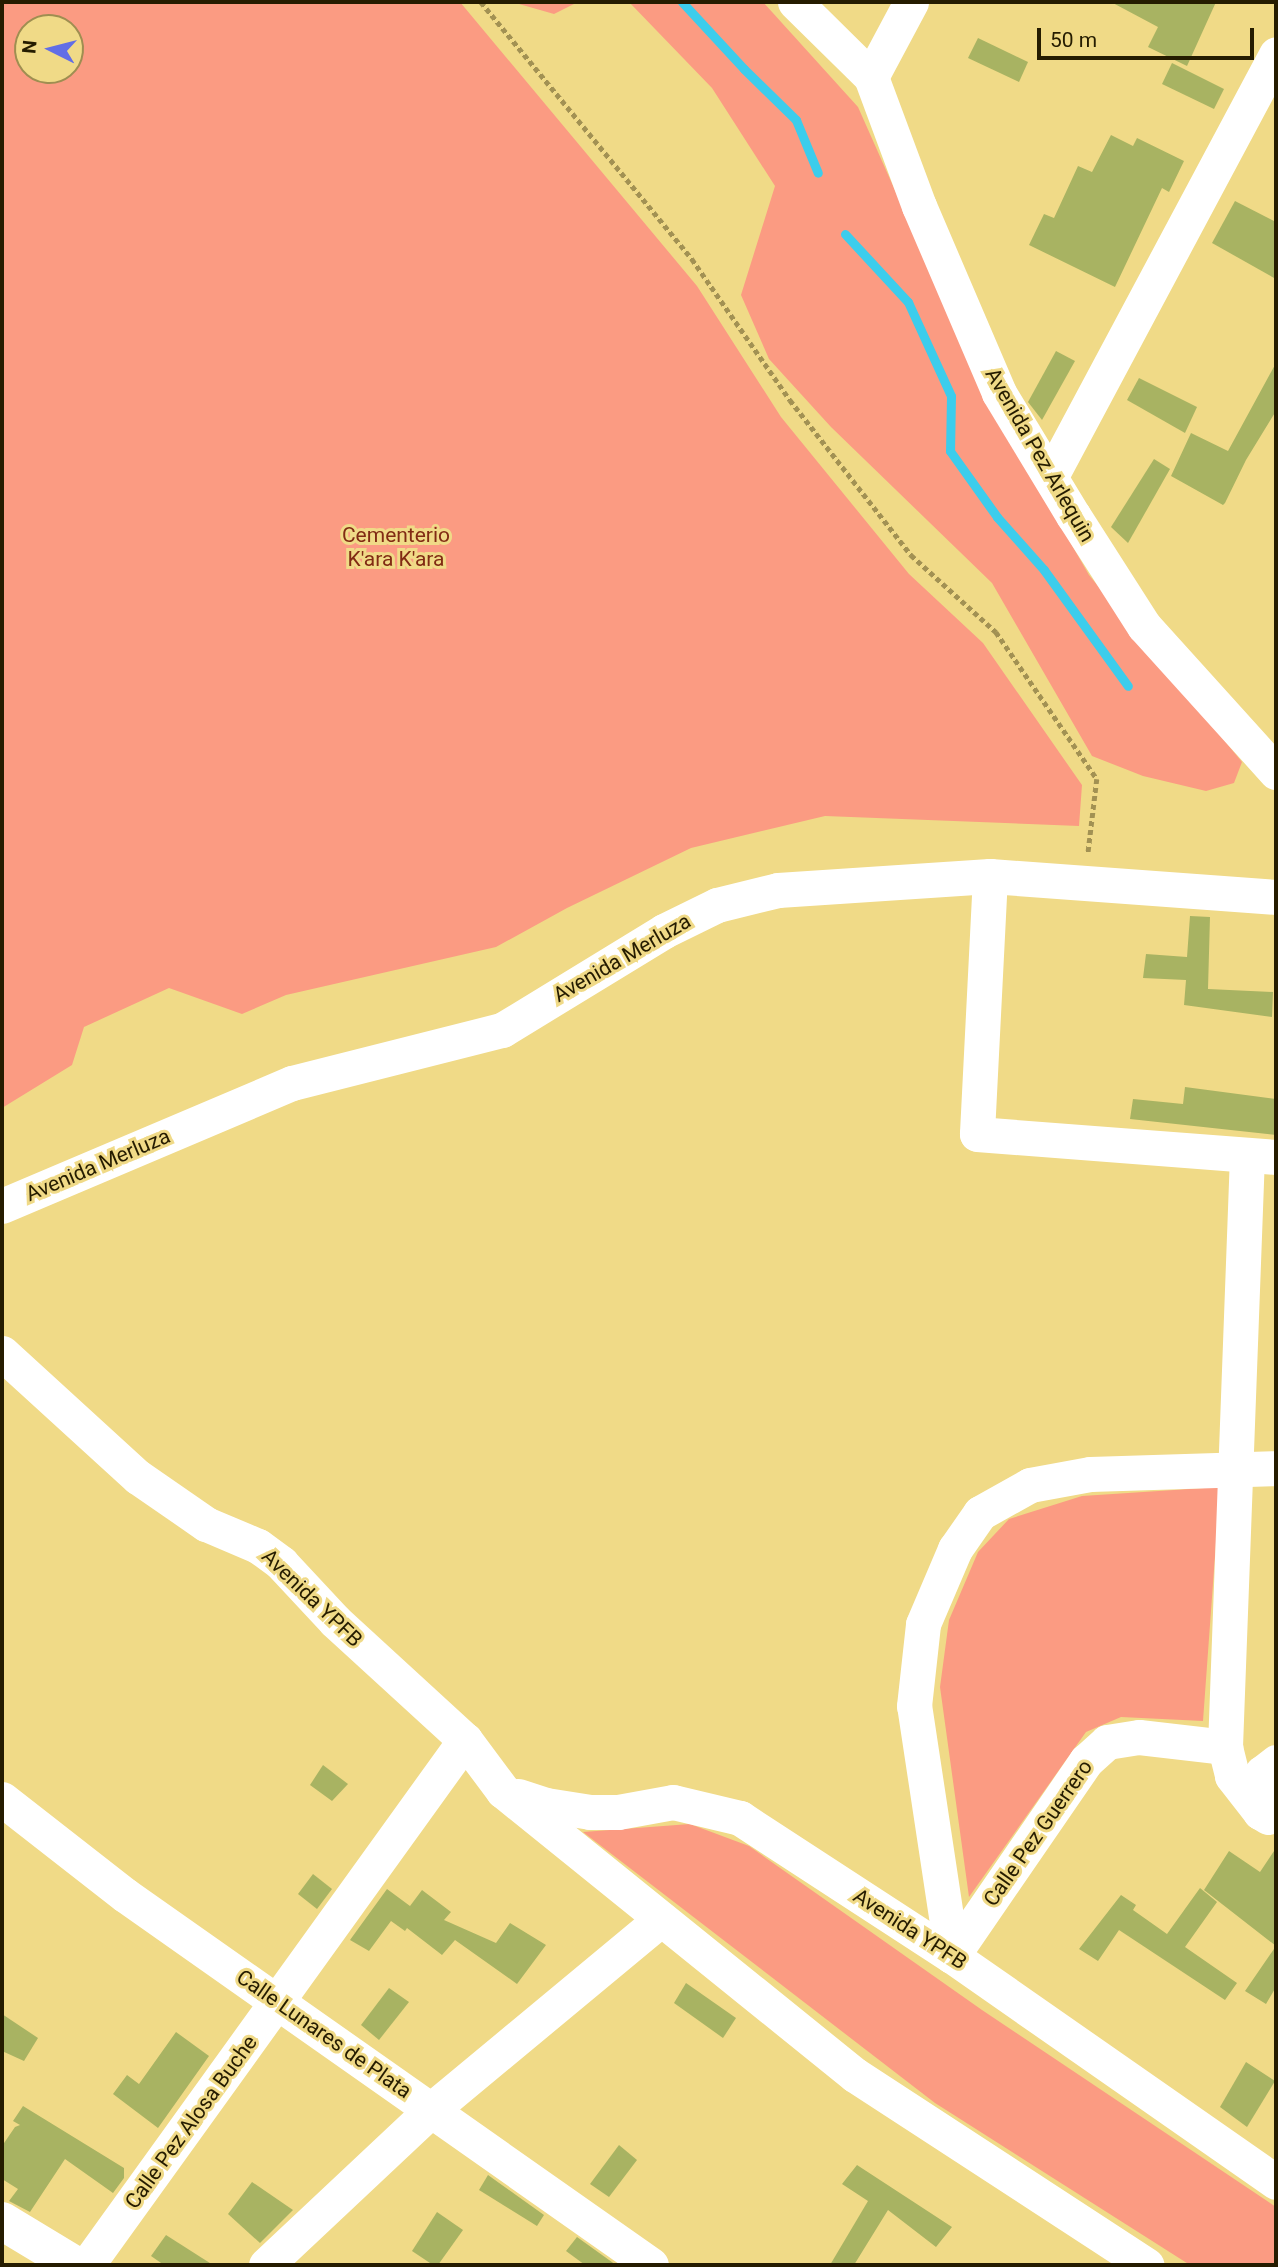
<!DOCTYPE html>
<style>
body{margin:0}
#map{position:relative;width:1278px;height:2267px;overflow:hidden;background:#f0da87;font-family:Roboto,sans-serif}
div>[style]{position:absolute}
.green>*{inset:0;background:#fb9b82}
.stream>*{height:9px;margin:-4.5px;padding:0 4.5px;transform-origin:4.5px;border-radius:4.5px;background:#3ccdec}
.building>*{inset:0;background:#a8b362}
.path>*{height:4.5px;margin-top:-2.25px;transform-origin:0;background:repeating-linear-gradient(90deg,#a29153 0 5px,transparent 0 8.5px)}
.street>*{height:35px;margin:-17.5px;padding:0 17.5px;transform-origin:17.5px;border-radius:17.5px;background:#fff}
.secondary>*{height:38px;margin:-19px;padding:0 19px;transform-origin:19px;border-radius:19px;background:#fff}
span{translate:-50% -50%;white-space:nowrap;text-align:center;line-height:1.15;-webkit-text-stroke:6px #f0da87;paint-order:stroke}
.street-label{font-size:21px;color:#251c00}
.park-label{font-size:21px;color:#812b14}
.frame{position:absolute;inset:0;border:4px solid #251c00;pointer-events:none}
.north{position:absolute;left:14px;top:14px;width:70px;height:70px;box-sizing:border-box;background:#f0da87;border:2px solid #9f8e51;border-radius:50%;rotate:276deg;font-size:19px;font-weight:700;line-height:28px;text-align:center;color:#251c00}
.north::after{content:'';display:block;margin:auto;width:24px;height:32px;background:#626ee6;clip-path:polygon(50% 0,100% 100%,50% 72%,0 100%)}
.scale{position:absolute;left:1037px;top:28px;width:217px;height:32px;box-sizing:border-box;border:4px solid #251c00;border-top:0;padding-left:9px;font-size:21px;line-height:24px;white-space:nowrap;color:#251c00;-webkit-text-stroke:5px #f0da87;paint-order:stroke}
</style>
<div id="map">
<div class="green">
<div style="clip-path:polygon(evenodd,2px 2px,460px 2px,697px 286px,781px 417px,909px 574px,983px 643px,1082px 785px,1079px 826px,825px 816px,691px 848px,567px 908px,496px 947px,286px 995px,242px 1014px,169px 988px,84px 1027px,72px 1065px,2px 1108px,2px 2px,70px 28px,70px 70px,28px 70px,28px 28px,70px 28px)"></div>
<div style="clip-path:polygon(512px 2px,578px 2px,554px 14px)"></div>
<div style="clip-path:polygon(629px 2px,763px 2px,858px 107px,985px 393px,1089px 575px,1242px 762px,1234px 783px,1206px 791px,1143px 776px,1092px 756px,992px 583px,831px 427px,769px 359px,741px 295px,775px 186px,712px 88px)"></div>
<div style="clip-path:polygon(1220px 1487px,1203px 1721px,1121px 1717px,1086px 1732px,969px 1897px,940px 1687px,949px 1620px,978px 1552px,1009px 1519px,1082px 1496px)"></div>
<div style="clip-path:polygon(690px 1824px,749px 1846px,982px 2010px,1276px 2207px,1276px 2265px,1190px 2265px,935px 2103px,583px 1832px)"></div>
</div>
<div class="stream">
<div style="left:682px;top:2px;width:91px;rotate:47.2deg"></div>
<div style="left:744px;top:69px;width:73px;rotate:44.4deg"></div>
<div style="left:796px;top:120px;width:57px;rotate:67.5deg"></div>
<div style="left:845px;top:234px;width:93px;rotate:47.2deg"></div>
<div style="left:908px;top:302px;width:103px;rotate:65.4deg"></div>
<div style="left:951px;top:396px;width:55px;rotate:91deg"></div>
<div style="left:950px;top:451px;width:81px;rotate:54.5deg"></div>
<div style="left:997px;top:517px;width:71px;rotate:48.4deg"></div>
<div style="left:1044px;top:570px;width:143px;rotate:54.1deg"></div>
</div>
<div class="building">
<div style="clip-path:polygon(1111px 2px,1216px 2px,1187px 66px,1148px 47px,1158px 27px)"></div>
<div style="clip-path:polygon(978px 38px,1028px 62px,1019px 82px,968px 58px)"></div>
<div style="clip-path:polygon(1172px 63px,1224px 89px,1214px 109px,1162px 84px)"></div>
<div style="clip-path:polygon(1111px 135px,1133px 146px,1137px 138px,1184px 161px,1169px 192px,1162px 188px,1115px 287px,1029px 245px,1044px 214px,1054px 218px,1078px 166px,1092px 172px)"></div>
<div style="clip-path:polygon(1235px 201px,1276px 222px,1276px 279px,1212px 243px)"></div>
<div style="clip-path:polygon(1056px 351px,1075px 361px,1042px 420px,1028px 402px)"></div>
<div style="clip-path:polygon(1276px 363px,1276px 411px,1246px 460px,1225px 503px,1223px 505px,1171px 476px,1191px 433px,1228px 451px)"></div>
<div style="clip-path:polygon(1139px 378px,1197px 407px,1185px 433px,1127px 400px)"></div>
<div style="clip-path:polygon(1154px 459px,1170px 469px,1128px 543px,1111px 527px)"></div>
<div style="clip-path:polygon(1190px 916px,1210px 917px,1208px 989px,1273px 992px,1272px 1017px,1184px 1005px,1186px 980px,1143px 978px,1146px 954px,1187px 957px)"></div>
<div style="clip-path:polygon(1185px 1087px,1276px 1099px,1276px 1135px,1130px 1119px,1133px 1099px,1183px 1104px)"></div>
<div style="clip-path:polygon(323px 1765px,348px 1784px,332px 1801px,310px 1785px)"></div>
<div style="clip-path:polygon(1276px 1848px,1276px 1987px,1266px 2004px,1245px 1991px,1276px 1946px,1204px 1890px,1229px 1851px,1260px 1872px)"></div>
<div style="clip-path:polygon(313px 1874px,332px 1889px,317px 1909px,298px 1894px)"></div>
<div style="clip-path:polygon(1200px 1888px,1217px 1902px,1185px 1947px,1237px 1983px,1225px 2000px,1119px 1930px,1098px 1961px,1079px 1949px,1121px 1895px,1136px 1905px,1133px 1910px,1167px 1934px)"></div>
<div style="clip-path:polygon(387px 1889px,410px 1906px,422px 1890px,451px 1912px,444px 1920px,496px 1943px,510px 1923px,546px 1945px,517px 1984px,455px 1940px,442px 1955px,407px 1928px,405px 1931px,391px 1921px,369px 1951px,350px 1940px)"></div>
<div style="clip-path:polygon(686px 1983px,736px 2018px,723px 2038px,674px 2003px)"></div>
<div style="clip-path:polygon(389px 1988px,409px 2002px,379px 2040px,361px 2025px)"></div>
<div style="clip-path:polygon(2px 2014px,38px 2038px,24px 2061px,2px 2051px)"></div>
<div style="clip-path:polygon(176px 2032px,209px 2056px,158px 2128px,113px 2094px,127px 2075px,139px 2084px)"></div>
<div style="clip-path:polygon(1246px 2062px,1275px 2081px,1247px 2127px,1220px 2107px)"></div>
<div style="clip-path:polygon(23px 2106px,124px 2168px,124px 2178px,113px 2193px,65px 2159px,30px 2212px,9px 2201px,18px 2189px,2px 2179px,2px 2146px,15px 2127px,20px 2125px,13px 2121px)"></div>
<div style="clip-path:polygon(619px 2145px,637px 2160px,609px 2197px,590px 2184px)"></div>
<div style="clip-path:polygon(857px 2165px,952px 2227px,936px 2247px,888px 2210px,854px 2265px,830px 2265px,868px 2201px,842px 2184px)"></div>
<div style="clip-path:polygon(488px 2175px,544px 2215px,537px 2226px,479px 2190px)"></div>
<div style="clip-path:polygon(252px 2182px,293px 2210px,260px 2243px,228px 2214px)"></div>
<div style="clip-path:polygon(437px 2212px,463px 2230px,438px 2265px,433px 2265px,412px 2251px)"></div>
<div style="clip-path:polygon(166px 2235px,213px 2265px,164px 2265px,151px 2256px)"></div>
<div style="clip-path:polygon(577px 2237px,616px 2265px,585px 2265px,566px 2251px)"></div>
</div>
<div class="path">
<div style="left:481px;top:2px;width:333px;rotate:50.6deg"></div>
<div style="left:692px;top:259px;width:172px;rotate:55.2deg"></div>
<div style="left:790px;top:400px;width:197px;rotate:52deg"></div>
<div style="left:911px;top:555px;width:115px;rotate:42.2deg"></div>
<div style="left:996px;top:632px;width:178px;rotate:55.5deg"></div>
<div style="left:1097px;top:779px;width:76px;rotate:96.8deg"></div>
</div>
<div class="street">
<div style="left:795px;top:2px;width:107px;rotate:44.6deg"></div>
<div style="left:871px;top:77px;width:138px;rotate:69.6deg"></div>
<div style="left:919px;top:206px;width:203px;rotate:66.8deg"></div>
<div style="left:999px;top:393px;width:143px;rotate:58.8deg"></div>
<div style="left:1073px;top:515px;width:132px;rotate:57.4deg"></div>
<div style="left:1144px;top:626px;width:197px;rotate:47.9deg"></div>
<div style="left:871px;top:77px;width:85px;rotate:-61.9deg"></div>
<div style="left:1051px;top:476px;width:478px;rotate:-61.9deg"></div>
<div style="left:990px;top:876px;width:258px;rotate:92.9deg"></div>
<div style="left:977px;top:1134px;width:300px;rotate:4.4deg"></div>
<div style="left:1247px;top:1155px;width:592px;rotate:92.13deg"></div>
<div style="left:1225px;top:1747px;width:30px;rotate:76deg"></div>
<div style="left:1232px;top:1776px;width:46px;rotate:52.1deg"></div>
<div style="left:2px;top:1206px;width:315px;rotate:-23deg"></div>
<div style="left:292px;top:1083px;width:217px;rotate:-14.2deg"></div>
<div style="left:502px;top:1030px;width:190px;rotate:-31.4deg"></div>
<div style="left:664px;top:931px;width:59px;rotate:-26.1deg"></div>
<div style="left:717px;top:905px;width:63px;rotate:-13.8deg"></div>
<div style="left:778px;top:890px;width:212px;rotate:-3.8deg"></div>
<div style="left:990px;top:876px;width:287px;rotate:4.2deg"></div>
<div style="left:2px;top:1353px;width:184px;rotate:42.4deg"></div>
<div style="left:138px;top:1477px;width:83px;rotate:34.7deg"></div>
<div style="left:206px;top:1524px;width:56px;rotate:22.9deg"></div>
<div style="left:258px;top:1546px;width:29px;rotate:36deg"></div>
<div style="left:281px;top:1563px;width:79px;rotate:47deg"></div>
<div style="left:335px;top:1621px;width:176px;rotate:42.5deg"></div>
<div style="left:465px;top:1740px;width:64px;rotate:53.3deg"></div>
<div style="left:503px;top:1791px;width:452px;rotate:38.9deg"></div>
<div style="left:855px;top:2075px;width:348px;rotate:33.1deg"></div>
<div style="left:518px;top:1796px;width:29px;rotate:18deg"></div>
<div style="left:546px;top:1805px;width:45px;rotate:9deg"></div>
<div style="left:590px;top:1812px;width:28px"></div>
<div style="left:618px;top:1812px;width:56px;rotate:-10.3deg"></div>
<div style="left:673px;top:1802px;width:69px;rotate:13.4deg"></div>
<div style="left:740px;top:1818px;width:253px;rotate:33.1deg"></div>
<div style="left:952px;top:1956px;width:395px;rotate:34.9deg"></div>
<div style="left:2px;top:1799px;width:156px;rotate:38deg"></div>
<div style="left:125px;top:1895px;width:643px;rotate:35.12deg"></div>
<div style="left:1268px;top:1817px;width:9px;rotate:-148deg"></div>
<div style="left:1260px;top:1812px;width:21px;rotate:-101deg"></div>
<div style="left:1256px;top:1791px;width:19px;rotate:-72deg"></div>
<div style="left:1262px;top:1773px;width:18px;rotate:-38deg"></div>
<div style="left:952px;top:1956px;width:253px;rotate:-98.6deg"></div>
<div style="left:914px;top:1706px;width:82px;rotate:-83.7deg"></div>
<div style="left:923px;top:1624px;width:82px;rotate:-66.9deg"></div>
<div style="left:955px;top:1549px;width:44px;rotate:-55.2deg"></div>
<div style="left:980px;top:1513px;width:57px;rotate:-29.2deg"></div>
<div style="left:1030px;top:1485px;width:61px;rotate:-10.4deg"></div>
<div style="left:1090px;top:1474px;width:186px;rotate:-1.8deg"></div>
<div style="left:952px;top:1956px;width:237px;rotate:-55.5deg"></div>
<div style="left:1086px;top:1761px;width:28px;rotate:-42deg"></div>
<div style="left:1107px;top:1742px;width:32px;rotate:-9deg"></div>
<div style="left:1139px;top:1737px;width:87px;rotate:6.6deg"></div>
<div style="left:87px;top:2265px;width:647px;rotate:-54.25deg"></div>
<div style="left:266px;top:2265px;width:226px;rotate:-43.2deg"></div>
<div style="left:431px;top:2110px;width:299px;rotate:-39.7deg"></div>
</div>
<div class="secondary">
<div style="left:2px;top:2221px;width:85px;rotate:31.1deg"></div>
</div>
<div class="street-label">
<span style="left:1040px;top:455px;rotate:60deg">Avenida Pez Arlequin</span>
<span style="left:622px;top:958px;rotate:-30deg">Avenida Merluza</span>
<span style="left:98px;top:1165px;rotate:-23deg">Avenida Merluza</span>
<span style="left:312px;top:1598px;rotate:44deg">Avenida YPFB</span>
<span style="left:1038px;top:1833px;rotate:-55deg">Calle Pez Guerrero</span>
<span style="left:910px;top:1929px;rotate:33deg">Avenida YPFB</span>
<span style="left:324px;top:2034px;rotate:35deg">Calle Lunares de Plata</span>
<span style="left:191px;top:2122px;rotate:-54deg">Calle Pez Alosa Buche</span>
</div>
<div class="park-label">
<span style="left:396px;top:547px">Cementerio<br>K'ara K'ara</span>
</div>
<div class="frame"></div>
<div class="north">N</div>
<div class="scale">50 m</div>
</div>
